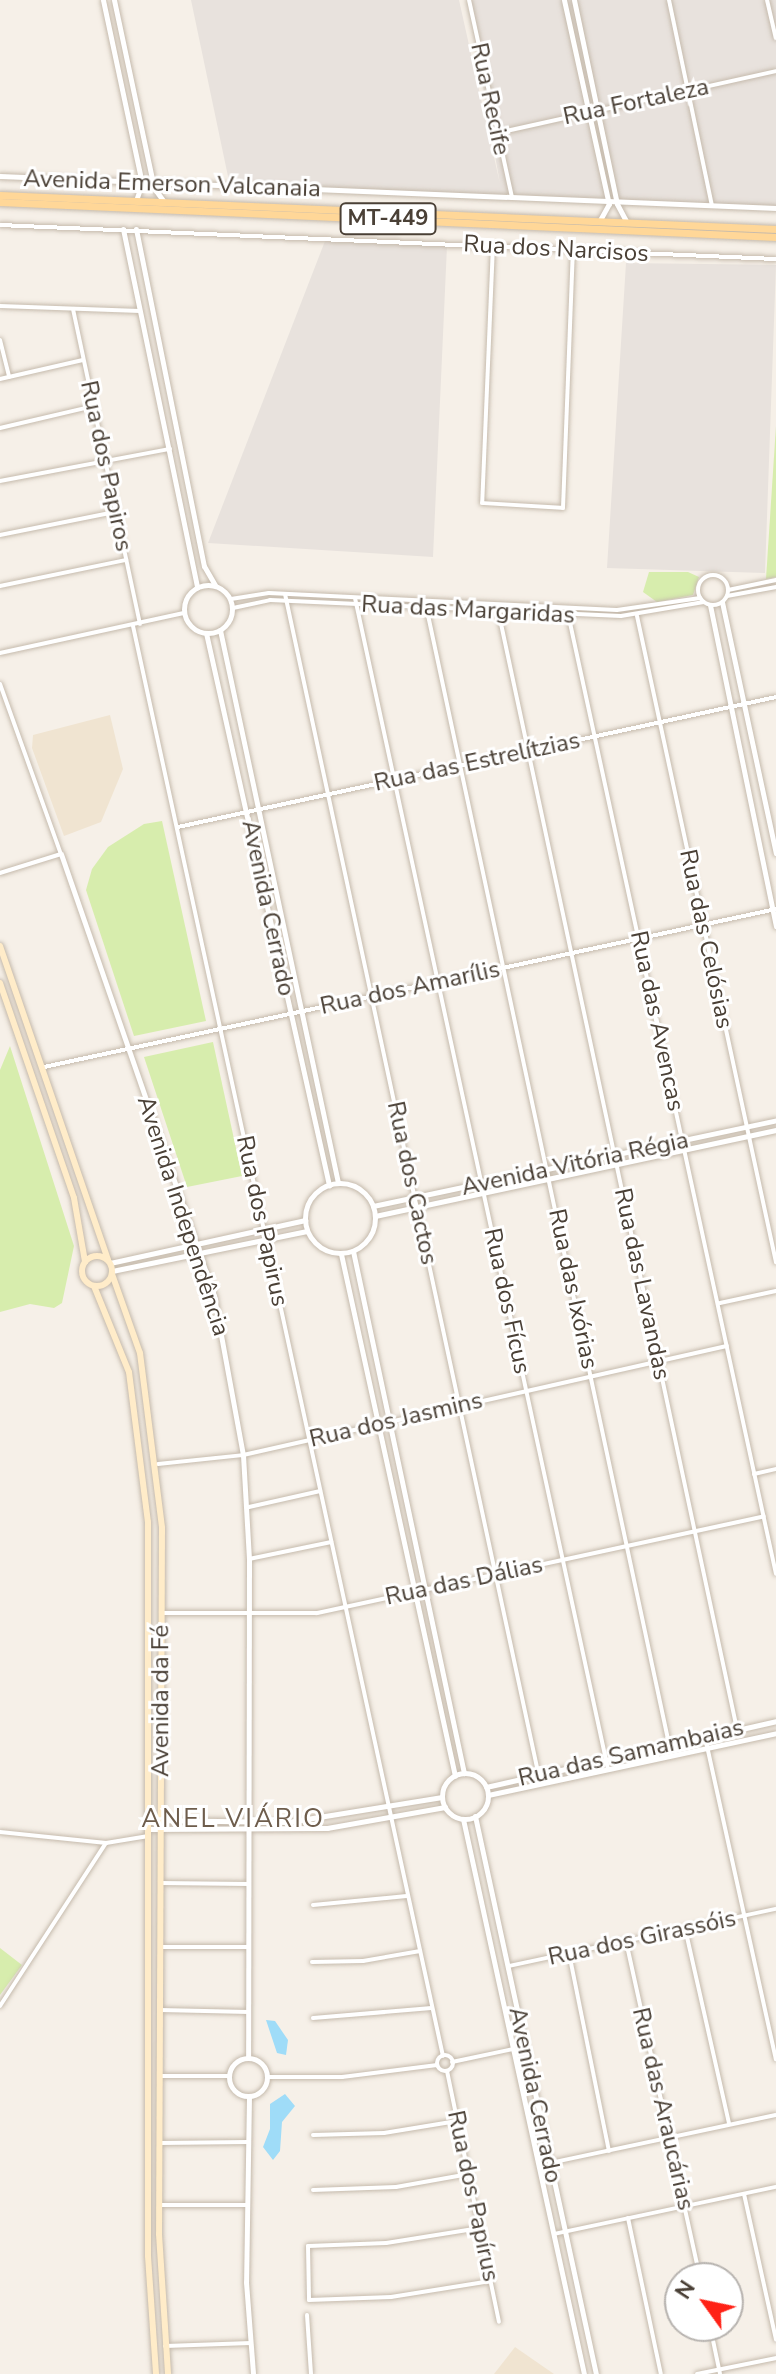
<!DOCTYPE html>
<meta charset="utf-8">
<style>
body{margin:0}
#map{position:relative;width:776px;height:2374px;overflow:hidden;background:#f6f0e8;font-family:"Nunito Sans",sans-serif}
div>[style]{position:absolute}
.industrial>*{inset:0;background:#e8e2dd}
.education>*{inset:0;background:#f0e4d1}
.green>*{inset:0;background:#d7edad}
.water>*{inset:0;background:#9fdcf8}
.roads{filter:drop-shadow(0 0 2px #c5baac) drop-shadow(0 0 2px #c5baac)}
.minor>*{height:4px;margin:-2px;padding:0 2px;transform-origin:2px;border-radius:2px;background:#fff}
.minor>.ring{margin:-2px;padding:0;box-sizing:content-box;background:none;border:4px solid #fff;border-radius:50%}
.tertiary>*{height:5px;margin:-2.5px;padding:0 2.5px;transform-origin:2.5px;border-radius:2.5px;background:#fff}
.tertiary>.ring{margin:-2.5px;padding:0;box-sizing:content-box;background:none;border:5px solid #fff;border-radius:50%}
.secondary>*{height:6px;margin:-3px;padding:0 3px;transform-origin:3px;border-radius:3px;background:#ffecc9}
.secondary>.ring{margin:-3px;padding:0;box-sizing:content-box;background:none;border:6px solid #ffecc9;border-radius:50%}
.primary>*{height:7px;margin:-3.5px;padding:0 3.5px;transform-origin:3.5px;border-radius:3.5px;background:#ffd798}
span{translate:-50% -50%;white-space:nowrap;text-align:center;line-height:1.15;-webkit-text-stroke:6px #fff;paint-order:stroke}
.shield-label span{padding:2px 6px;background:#fff;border:2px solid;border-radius:6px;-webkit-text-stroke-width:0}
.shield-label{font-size:22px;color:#4a4036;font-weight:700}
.street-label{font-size:24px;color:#4a4036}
.neighbourhood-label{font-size:26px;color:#6e5d4c;letter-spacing:2px}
.north{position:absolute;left:664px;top:2262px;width:80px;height:80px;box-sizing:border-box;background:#fff;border:2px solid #b7b3af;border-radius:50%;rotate:303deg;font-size:22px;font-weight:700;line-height:32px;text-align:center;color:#4a4036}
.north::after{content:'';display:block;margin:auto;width:28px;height:36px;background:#ff2216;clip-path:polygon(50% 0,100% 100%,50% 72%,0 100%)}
</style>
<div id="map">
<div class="industrial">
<div style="clip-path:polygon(191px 0,459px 0,500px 184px,468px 0,776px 0,776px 206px,230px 186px)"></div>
<div style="clip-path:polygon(325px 241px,447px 246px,433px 557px,208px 543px)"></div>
<div style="clip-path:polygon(626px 263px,776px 265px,765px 573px,607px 568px)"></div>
</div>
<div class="education">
<div style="clip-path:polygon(110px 715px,123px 769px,101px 822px,64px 836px,32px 748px,33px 735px)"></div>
<div style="clip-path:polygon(515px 2347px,554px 2374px,494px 2374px)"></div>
</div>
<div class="green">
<div style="clip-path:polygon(776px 426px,776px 577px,766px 579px)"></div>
<div style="clip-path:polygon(649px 572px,688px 572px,699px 577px,693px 595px,657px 602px,643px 592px)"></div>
<div style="clip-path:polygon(162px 821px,206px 1021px,134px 1036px,86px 890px,92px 869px,108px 847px,144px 824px)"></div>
<div style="clip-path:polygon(213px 1042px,242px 1176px,187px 1187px,144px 1057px)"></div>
<div style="clip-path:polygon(10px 1046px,74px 1246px,62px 1303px,54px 1308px,30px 1304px,0 1312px,0 1070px)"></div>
<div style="clip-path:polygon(0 1948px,22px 1965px,0 1995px)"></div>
</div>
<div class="water">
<div style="clip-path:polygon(266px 2020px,275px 2021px,288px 2040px,286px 2055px,277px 2053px)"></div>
<div style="clip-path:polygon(285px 2094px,295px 2106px,282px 2122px,280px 2151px,273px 2160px,263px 2147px,270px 2129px,270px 2104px)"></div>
</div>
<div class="roads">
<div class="minor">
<div style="left:469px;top:0;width:202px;rotate:77.7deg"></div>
<div style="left:669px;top:0;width:210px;rotate:78.2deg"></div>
<div style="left:767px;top:0;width:39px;rotate:77deg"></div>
<div style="left:497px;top:133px;width:286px;rotate:-12.5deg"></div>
<div style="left:0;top:225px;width:777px;rotate:2.51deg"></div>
<div style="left:493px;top:245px;width:258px;rotate:92.4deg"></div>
<div style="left:482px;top:503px;width:81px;rotate:3.5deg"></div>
<div style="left:563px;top:508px;width:258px;rotate:-87.8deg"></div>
<div style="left:0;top:306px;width:140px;rotate:2deg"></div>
<div style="left:73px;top:309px;width:322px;rotate:78deg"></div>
<div style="left:0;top:340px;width:38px;rotate:76deg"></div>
<div style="left:0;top:379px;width:85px;rotate:-12.9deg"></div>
<div style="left:0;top:428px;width:97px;rotate:-13.2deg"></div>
<div style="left:0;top:481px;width:173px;rotate:-10.7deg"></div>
<div style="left:0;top:535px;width:117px;rotate:-11.3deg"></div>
<div class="ring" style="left:698px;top:575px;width:26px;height:26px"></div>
<div style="left:0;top:586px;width:129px;rotate:-11.7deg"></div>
<div style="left:728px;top:590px;width:49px;rotate:-11.8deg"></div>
<div style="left:285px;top:594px;width:1205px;rotate:77.88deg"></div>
<div style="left:727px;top:596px;width:50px;rotate:-10.4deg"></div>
<div style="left:355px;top:598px;width:1198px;rotate:77.81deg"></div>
<div style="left:231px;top:599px;width:38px;rotate:-9deg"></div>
<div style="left:269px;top:593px;width:348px;rotate:2.8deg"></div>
<div style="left:617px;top:610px;width:84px;rotate:-8.2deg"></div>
<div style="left:425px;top:601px;width:1169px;rotate:77.95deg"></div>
<div style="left:497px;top:605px;width:1149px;rotate:77.95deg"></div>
<div style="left:233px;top:608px;width:38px;rotate:-12deg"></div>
<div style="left:270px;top:600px;width:351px;rotate:2.6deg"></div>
<div style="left:621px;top:616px;width:84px;rotate:-9.6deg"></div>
<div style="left:567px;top:609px;width:987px;rotate:77.78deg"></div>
<div style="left:637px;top:616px;width:661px;rotate:77.86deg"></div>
<div style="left:133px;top:626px;width:1463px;rotate:77.77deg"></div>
<div style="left:0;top:653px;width:188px;rotate:-12.3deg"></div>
<div style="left:0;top:684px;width:181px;rotate:70.3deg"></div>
<div style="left:61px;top:854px;width:64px;rotate:162.7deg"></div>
<div style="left:178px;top:827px;width:612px;rotate:-12.26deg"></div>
<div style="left:44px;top:1067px;width:749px;rotate:-12.18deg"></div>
<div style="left:720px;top:1303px;width:57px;rotate:-12.1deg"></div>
<div style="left:158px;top:1464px;width:85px;rotate:-6deg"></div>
<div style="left:243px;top:1455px;width:496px;rotate:-12.7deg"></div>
<div style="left:754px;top:1474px;width:23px;rotate:-13deg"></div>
<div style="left:249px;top:1507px;width:73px;rotate:-12.7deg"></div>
<div style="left:249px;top:1559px;width:84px;rotate:-11.7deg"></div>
<div style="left:161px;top:1613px;width:156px"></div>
<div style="left:317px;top:1613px;width:457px;rotate:-12.2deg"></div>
<div style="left:705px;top:1737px;width:330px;rotate:77.6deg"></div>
<div style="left:0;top:1832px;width:107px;rotate:5.9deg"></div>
<div style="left:160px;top:1883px;width:89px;rotate:0.6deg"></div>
<div style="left:313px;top:1905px;width:94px;rotate:-5.5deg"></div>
<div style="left:685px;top:1928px;width:201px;rotate:77.3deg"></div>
<div style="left:626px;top:1941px;width:345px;rotate:77.6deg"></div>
<div style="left:160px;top:1947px;width:89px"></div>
<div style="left:569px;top:1953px;width:202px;rotate:78.6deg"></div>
<div style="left:312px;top:1962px;width:51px;rotate:-1.1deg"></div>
<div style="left:363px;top:1961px;width:58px;rotate:-10deg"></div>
<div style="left:509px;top:1966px;width:273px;rotate:-12.1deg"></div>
<div style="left:0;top:2006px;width:194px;rotate:-57deg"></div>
<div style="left:106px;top:1843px;width:43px;rotate:-9.5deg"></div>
<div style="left:160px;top:2010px;width:89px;rotate:1.3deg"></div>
<div style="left:313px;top:2018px;width:119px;rotate:-4.8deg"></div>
<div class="ring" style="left:437px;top:2055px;width:12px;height:12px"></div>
<div style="left:452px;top:2062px;width:62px;rotate:-12deg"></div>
<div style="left:447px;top:2071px;width:256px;rotate:78.3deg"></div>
<div style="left:160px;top:2076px;width:69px"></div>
<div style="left:268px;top:2077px;width:74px"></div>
<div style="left:342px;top:2077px;width:96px;rotate:-7.2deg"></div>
<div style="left:313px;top:2135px;width:71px;rotate:-1.6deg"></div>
<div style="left:384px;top:2133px;width:74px;rotate:-9.3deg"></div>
<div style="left:160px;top:2143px;width:88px;rotate:-0.7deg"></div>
<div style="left:550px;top:2163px;width:231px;rotate:-12deg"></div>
<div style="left:313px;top:2190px;width:83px;rotate:-2.1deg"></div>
<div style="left:396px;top:2187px;width:74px;rotate:-10.1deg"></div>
<div style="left:744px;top:2194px;width:149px;rotate:77.6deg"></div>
<div style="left:159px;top:2205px;width:89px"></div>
<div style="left:628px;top:2218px;width:159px;rotate:78.1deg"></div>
<div style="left:480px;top:2228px;width:95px;rotate:170.9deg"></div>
<div style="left:386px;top:2243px;width:78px;rotate:177.8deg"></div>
<div style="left:308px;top:2246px;width:54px;rotate:88.9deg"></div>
<div style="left:309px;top:2300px;width:82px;rotate:-2.1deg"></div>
<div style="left:391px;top:2297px;width:101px;rotate:-9.1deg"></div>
<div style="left:554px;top:2234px;width:227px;rotate:-12deg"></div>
<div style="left:307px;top:2315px;width:59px;rotate:86.1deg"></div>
<div style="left:710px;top:2326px;width:49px;rotate:78.2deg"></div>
<div style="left:165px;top:2346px;width:86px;rotate:-2deg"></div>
<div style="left:697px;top:2374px;width:81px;rotate:-11.4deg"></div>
</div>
<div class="tertiary">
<div style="left:103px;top:0;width:187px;rotate:78deg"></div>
<div style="left:142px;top:183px;width:18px;rotate:109deg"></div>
<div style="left:114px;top:0;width:192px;rotate:78deg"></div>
<div style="left:154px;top:188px;width:17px;rotate:54deg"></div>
<div style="left:564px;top:0;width:209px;rotate:77.6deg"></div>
<div style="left:574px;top:0;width:208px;rotate:78.1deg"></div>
<div style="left:617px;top:204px;width:19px;rotate:62deg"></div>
<div style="left:0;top:176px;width:777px;rotate:2.36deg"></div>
<div style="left:600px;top:220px;width:18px;rotate:-61deg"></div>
<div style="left:123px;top:229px;width:366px;rotate:78.3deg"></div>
<div style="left:136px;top:229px;width:344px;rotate:78.6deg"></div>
<div style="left:204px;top:566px;width:22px;rotate:60deg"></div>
<div class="ring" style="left:184px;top:585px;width:43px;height:43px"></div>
<div style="left:722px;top:602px;width:257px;rotate:77.9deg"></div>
<div style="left:710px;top:605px;width:328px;rotate:78.4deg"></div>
<div style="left:220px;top:630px;width:565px;rotate:77.95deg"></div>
<div style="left:206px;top:633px;width:566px;rotate:77.44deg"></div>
<div style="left:61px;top:854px;width:469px;rotate:70.9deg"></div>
<div style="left:214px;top:1297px;width:161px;rotate:79.6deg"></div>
<div style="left:243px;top:1455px;width:104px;rotate:86.7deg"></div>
<div style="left:249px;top:1559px;width:499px;rotate:90.1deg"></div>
<div class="ring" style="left:305px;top:1183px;width:65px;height:65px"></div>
<div style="left:373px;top:1206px;width:412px;rotate:-12deg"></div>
<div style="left:375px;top:1216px;width:410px;rotate:-12.1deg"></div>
<div style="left:353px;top:1251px;width:534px;rotate:78deg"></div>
<div style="left:341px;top:1254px;width:534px;rotate:77.68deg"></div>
<div style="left:110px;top:1263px;width:200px;rotate:-12.4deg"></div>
<div style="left:112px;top:1271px;width:199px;rotate:-11.6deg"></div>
<div class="ring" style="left:442px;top:1773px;width:41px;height:41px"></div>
<div style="left:486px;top:1787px;width:297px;rotate:-12.8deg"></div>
<div style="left:488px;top:1795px;width:295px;rotate:-12.1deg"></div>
<div style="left:475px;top:1816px;width:571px;rotate:77.77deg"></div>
<div style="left:463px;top:1819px;width:568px;rotate:77.7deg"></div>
<div style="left:149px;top:1820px;width:139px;rotate:0.8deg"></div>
<div style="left:288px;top:1822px;width:156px;rotate:-9.2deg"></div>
<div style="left:149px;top:1829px;width:178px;rotate:-0.3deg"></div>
<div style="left:327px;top:1828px;width:120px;rotate:-10.1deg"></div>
<div class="ring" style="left:229px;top:2058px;width:33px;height:33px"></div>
<div style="left:249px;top:2096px;width:186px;rotate:90.9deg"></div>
<div style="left:246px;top:2282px;width:92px;rotate:85.6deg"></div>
</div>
<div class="secondary">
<div style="left:0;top:946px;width:332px;rotate:71deg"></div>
<div style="left:0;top:983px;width:227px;rotate:71deg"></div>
<div style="left:74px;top:1198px;width:65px;rotate:80.2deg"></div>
<div class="ring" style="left:82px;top:1256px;width:24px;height:24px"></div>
<div style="left:112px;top:1274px;width:84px;rotate:70.5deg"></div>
<div style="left:140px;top:1353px;width:176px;rotate:82.8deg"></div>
<div style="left:162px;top:1528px;width:706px;rotate:90.24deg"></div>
<div style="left:159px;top:2234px;width:140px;rotate:86.3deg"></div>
<div style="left:94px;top:1286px;width:93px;rotate:67.9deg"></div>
<div style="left:129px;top:1372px;width:151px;rotate:82.8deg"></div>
<div style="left:148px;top:1522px;width:734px;rotate:90deg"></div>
<div style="left:148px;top:2256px;width:118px;rotate:86.1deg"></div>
</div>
<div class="primary">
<div style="left:0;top:195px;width:777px;rotate:2.51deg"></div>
<div style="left:0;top:202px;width:777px;rotate:2.58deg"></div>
</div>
</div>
<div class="shield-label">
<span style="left:388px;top:219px">MT-449</span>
</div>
<div class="street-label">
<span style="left:490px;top:99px;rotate:78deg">Rua Recife</span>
<span style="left:636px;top:102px;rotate:-12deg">Rua Fortaleza</span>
<span style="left:172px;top:184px;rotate:2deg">Avenida Emerson Valcanaia</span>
<span style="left:556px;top:249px;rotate:3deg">Rua dos Narcisos</span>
<span style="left:106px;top:466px;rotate:78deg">Rua dos Papiros</span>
<span style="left:468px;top:610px;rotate:3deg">Rua das Margaridas</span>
<span style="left:477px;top:762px;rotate:-12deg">Rua das Estrelítzias</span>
<span style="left:268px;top:908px;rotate:78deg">Avenida Cerrado</span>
<span style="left:706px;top:939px;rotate:78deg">Rua das Celósias</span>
<span style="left:410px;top:988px;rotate:-12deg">Rua dos Amarílis</span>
<span style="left:657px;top:1021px;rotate:78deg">Rua das Avencas</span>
<span style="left:575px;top:1164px;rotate:-12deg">Avenida Vitória Régia</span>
<span style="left:412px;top:1183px;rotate:78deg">Rua dos Cactos</span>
<span style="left:183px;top:1216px;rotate:72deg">Avenida Independência</span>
<span style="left:262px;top:1221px;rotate:78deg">Rua dos Papirus</span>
<span style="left:642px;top:1284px;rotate:78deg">Rua das Lavandas</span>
<span style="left:573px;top:1289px;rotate:78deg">Rua das Ixórias</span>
<span style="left:507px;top:1301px;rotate:78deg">Rua dos Fícus</span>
<span style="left:396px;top:1420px;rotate:-13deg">Rua dos Jasmins</span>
<span style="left:464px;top:1581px;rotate:-12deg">Rua das Dálias</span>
<span style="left:161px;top:1701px;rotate:-90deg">Avenida da Fé</span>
<span style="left:631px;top:1753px;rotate:-13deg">Rua das Samambaias</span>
<span style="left:642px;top:1938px;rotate:-12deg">Rua dos Girassóis</span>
<span style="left:535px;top:2095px;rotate:78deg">Avenida Cerrado</span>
<span style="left:663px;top:2109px;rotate:77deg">Rua das Araucárias</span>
<span style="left:473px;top:2196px;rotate:78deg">Rua dos Papírus</span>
</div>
<div class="neighbourhood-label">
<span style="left:233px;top:1819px">ANEL VIÁRIO</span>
</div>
<div class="north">N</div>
</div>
